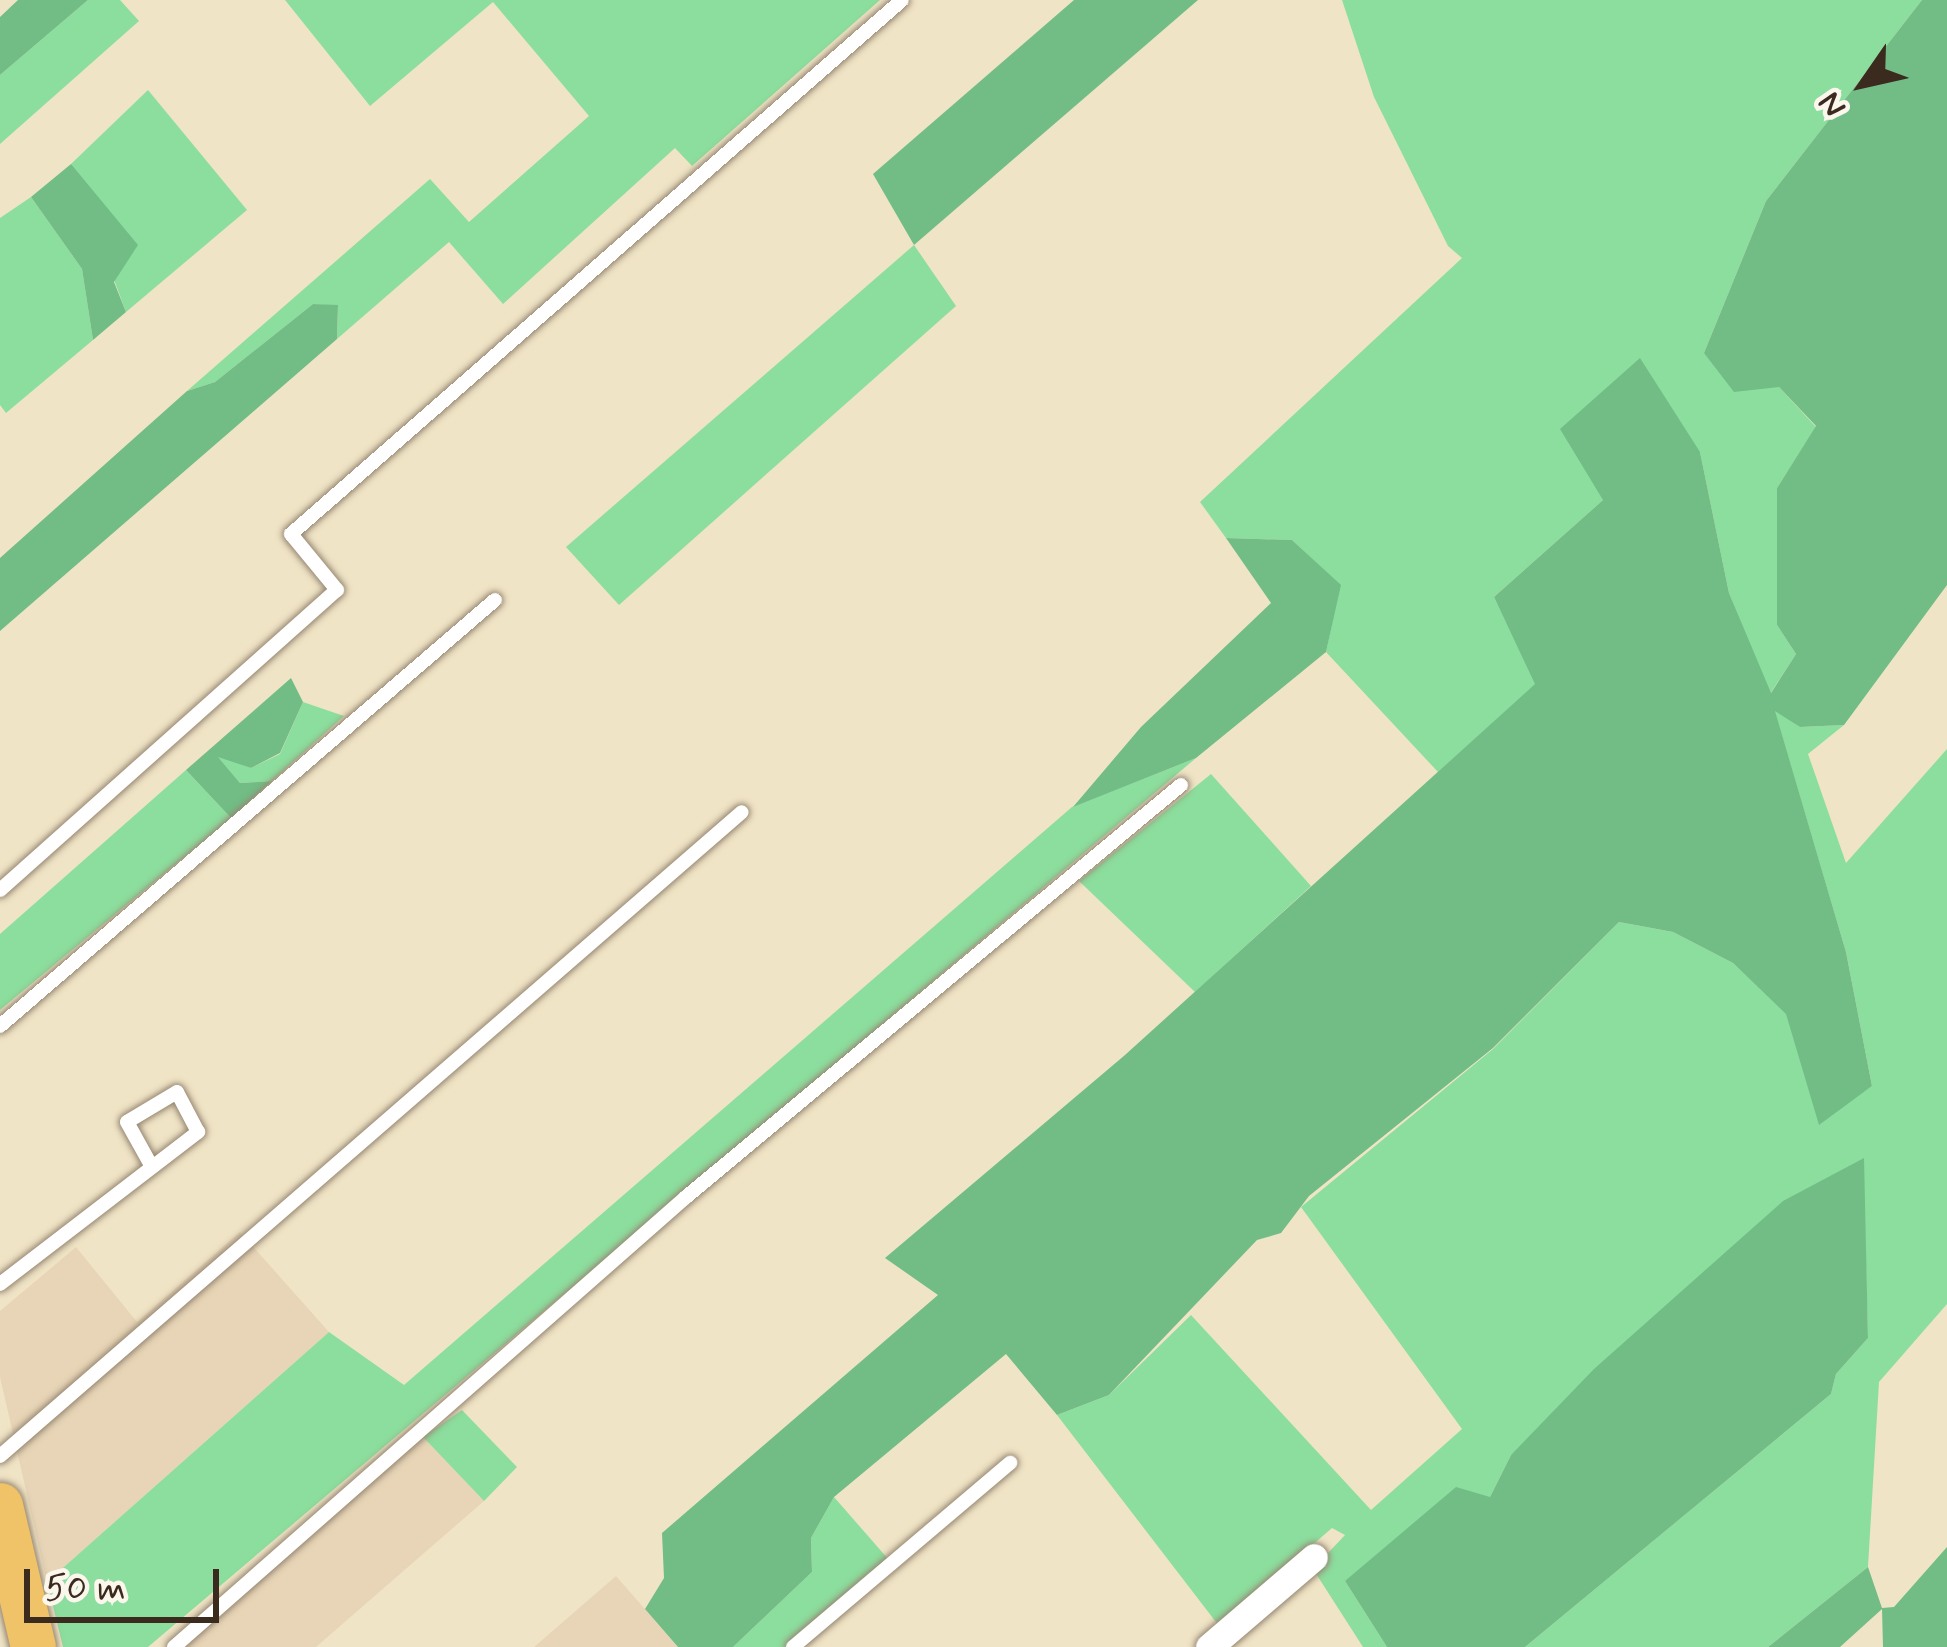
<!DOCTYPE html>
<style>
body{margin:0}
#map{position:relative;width:1947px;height:1647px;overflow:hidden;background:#f0e4c6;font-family:Mynerve,sans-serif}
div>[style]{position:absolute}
.built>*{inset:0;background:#e8d5b7}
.green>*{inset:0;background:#8cde9e}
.forest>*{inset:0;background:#71bd85}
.roads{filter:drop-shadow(0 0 3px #968772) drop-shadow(0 0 3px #968772)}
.lane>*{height:14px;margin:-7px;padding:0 7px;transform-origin:7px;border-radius:7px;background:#fff}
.street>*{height:27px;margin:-13.5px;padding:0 13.5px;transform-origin:13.5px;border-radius:13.5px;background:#fff}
.primary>*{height:45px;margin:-22.5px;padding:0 22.5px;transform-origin:22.5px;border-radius:22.5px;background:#f0c369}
span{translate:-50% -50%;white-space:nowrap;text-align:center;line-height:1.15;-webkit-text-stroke:9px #fbf7ec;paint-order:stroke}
.north{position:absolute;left:1803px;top:24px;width:120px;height:120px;-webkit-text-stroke:9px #fbf7ec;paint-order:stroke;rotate:236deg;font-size:33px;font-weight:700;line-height:48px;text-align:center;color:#3b2a1e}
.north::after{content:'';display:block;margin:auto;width:42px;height:54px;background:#3b2a1e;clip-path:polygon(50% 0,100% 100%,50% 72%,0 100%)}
.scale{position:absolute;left:24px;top:1569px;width:195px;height:54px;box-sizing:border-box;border:6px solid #3b2a1e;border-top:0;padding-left:15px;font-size:36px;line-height:42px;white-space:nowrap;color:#3b2a1e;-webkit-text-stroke:9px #fbf7ec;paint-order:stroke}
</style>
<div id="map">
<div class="built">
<div style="clip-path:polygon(240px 1232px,329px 1332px,47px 1582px,0 1377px,0 1311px,76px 1247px,137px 1322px)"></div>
<div style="clip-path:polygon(423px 1437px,484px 1501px,316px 1647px,181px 1647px)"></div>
<div style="clip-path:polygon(616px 1576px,678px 1647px,534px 1647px)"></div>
</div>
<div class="green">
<div style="clip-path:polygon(88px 0,120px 0,139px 21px,0 144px,0 75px)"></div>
<div style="clip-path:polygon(285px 0,880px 0,692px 166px,675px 148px,503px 304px,449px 242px,337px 339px,338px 306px,313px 304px,215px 382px,187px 391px,430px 179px,469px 222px,589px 116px,493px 2px,370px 106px)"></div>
<div style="clip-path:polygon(1342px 0,1922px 0,1766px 201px,1704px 353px,1779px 387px,1816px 427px,1777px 488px,1777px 625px,1796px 654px,1770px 694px,1729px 593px,1700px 452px,1603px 500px,1494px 597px,1536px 684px,1438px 772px,1326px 652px,1340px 585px,1292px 540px,1226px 538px,1200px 502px,1462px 258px,1448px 246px,1374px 97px)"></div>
<div style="clip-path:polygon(148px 90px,247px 210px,126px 312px,71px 164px)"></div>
<div style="clip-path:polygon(31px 197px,82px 269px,93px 340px,6px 413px,0 405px,0 218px)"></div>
<div style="clip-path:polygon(914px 245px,956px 306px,619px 605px,566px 547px)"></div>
<div style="clip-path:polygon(303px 702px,344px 716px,272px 781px,240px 783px,216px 755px,251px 768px,280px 754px)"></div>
<div style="clip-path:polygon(1774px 709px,1800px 727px,1844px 725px,1808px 754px,1846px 863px,1947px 749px,1947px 1304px,1879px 1382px,1868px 1567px,1768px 1647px,1525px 1647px,1831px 1394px,1836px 1374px,1868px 1338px,1863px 1159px,1511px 1455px,1490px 1497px,1345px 1581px,1387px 1647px,1363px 1647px,1313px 1569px,1345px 1535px,1332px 1528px,1219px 1626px,1057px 1415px,1109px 1395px,1191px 1315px,1371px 1510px,1462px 1429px,1301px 1207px,1493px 1049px,1619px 922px,1673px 932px,1733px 963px,1787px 1014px,1819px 1123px,1872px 1086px,1846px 952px)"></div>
<div style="clip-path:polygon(1196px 758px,148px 1647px,63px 1647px,47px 1582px,329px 1332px,404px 1385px,1072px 807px)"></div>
<div style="clip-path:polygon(186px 770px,231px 818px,0 1010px,0 934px)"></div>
<div style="clip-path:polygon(1211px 774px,1311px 886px,1195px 992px,1079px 881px)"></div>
<div style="clip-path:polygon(462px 1410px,517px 1467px,484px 1501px,423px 1437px)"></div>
<div style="clip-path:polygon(834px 1497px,889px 1560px,786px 1647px,733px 1647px,812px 1572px,811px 1538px)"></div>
</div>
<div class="forest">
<div style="clip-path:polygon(18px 0,88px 0,0 75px,0 17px)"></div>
<div style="clip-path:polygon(1074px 0,1198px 0,914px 245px,873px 174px)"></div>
<div style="clip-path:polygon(1922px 0,1947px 0,1947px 585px,1844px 725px,1800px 727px,1775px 711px,1846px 952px,1872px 1086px,1819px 1125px,1786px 1014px,1733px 963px,1673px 932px,1619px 922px,1493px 1048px,1309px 1196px,1281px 1233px,1257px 1240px,1109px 1395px,1057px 1415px,1006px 1354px,834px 1497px,811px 1538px,812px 1572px,733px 1647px,678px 1647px,645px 1609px,664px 1578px,662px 1533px,938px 1295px,885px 1258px,1125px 1055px,1535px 684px,1494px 597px,1603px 500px,1560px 429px,1640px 358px,1700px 452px,1729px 593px,1771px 693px,1796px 654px,1777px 625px,1777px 488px,1816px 426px,1779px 387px,1734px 392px,1704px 353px,1766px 201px)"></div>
<div style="clip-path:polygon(71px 164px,138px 245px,114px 282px,126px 312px,93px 340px,82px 269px,31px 197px)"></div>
<div style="clip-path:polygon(313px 304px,338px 305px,337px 339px,0 631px,0 558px,187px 391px,215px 382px)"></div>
<div style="clip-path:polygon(1226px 538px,1292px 540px,1341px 585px,1326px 652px,1196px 758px,1073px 807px,1141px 727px,1271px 603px)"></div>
<div style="clip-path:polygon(291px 678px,303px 702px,280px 753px,251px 768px,218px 757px,240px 783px,272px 781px,231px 818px,186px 770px)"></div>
<div style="clip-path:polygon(1864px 1158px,1868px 1338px,1836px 1374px,1831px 1394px,1525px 1647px,1387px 1647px,1345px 1581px,1456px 1487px,1490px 1497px,1511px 1455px,1594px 1369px,1783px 1201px)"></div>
<div style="clip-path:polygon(1947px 1547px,1947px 1647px,1883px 1647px,1882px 1609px,1840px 1647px,1768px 1647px,1868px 1567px,1882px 1608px,1894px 1607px)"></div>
</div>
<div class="roads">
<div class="lane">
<div style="left:0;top:890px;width:451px;rotate:-41.7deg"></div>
<div style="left:337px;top:590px;width:72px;rotate:-129.4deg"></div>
<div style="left:291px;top:534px;width:811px;rotate:-41.15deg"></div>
<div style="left:0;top:1026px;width:653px;rotate:-40.72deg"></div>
<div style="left:0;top:1284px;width:250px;rotate:-37.5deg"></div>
<div style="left:198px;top:1132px;width:45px;rotate:-117.7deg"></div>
<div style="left:177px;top:1092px;width:58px;rotate:149deg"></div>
<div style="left:127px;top:1122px;width:51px;rotate:60.9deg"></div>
<div style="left:0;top:1456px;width:982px;rotate:-40.96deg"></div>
<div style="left:174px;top:1647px;width:682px;rotate:-41.31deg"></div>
<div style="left:686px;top:1197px;width:644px;rotate:-39.77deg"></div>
<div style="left:793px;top:1647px;width:285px;rotate:-40.3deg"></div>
</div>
<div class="street">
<div style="left:1209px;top:1647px;width:138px;rotate:-40.6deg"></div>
</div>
<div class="primary">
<div style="left:0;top:1505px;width:146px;rotate:76.9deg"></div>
</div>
</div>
<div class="north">N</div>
<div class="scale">50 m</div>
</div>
